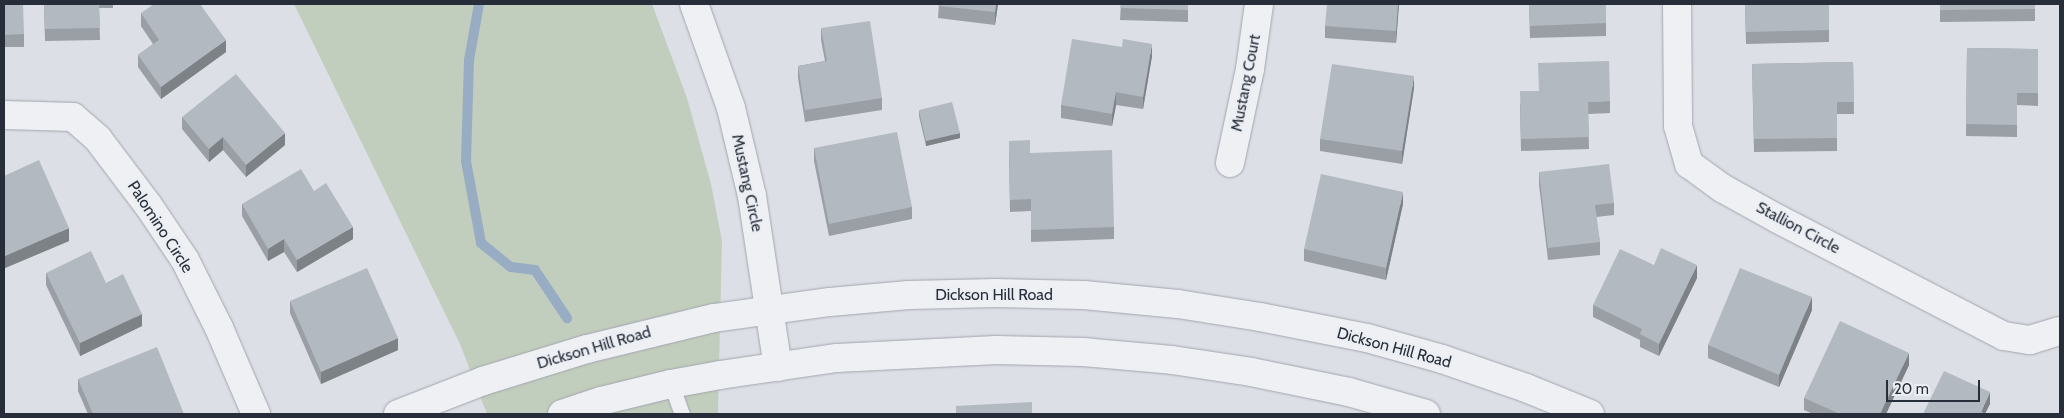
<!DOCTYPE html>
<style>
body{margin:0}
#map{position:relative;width:2064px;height:418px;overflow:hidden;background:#dcdfe5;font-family:Cabin,sans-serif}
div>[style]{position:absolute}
.green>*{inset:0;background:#c2cebd}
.stream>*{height:10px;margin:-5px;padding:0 5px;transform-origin:5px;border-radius:5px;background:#98adc3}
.roads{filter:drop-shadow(0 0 1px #a2a6ae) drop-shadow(0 0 1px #a2a6ae)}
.service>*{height:15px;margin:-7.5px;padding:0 7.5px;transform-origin:7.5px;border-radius:7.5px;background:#eef0f4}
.minor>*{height:28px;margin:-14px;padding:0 14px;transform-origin:14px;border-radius:14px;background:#eef0f4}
.tertiary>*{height:28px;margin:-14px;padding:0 14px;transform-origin:14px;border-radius:14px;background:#eef0f4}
.wall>*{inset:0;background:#9a9fa6}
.shaded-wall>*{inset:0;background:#7d8287}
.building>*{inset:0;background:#b3b9c1}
span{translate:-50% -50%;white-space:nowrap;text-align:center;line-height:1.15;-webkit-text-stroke:4.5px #ebeef3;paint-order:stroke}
.street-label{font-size:16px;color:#272e3a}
.frame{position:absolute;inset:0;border:5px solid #272e3a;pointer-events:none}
.scale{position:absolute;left:1886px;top:380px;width:94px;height:22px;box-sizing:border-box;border:2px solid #272e3a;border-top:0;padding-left:6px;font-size:15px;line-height:18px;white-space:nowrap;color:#272e3a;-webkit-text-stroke:4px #ebeef3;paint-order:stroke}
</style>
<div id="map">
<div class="green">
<div style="clip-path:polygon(294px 4px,652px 4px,687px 98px,711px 184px,722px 241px,718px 412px,720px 414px,487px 414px,460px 344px)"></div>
</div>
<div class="stream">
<div style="left:479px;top:4px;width:57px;rotate:100.1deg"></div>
<div style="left:469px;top:60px;width:101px;rotate:91.7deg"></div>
<div style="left:466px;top:161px;width:83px;rotate:79.6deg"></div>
<div style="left:481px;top:243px;width:38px;rotate:39deg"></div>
<div style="left:511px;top:267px;width:24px;rotate:7deg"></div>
<div style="left:535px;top:270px;width:58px;rotate:56.3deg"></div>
</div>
<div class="roads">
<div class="service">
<div style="left:671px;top:384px;width:32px;rotate:70deg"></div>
</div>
<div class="minor">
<div style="left:694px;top:4px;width:110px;rotate:70.4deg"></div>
<div style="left:731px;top:108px;width:90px;rotate:76.6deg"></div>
<div style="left:752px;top:196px;width:173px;rotate:81.4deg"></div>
<div style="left:1677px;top:4px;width:122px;rotate:89.5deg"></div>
<div style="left:1678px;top:126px;width:40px;rotate:74deg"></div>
<div style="left:1689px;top:164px;width:41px;rotate:36deg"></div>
<div style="left:1722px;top:188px;width:64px;rotate:29deg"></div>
<div style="left:1778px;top:219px;width:254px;rotate:27.4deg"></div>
<div style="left:2004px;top:336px;width:26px;rotate:9deg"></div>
<div style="left:2030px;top:340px;width:31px;rotate:-17deg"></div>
<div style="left:4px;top:115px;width:69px;rotate:1.7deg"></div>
<div style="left:73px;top:117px;width:33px;rotate:41deg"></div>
<div style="left:98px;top:139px;width:83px;rotate:52.9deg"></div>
<div style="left:148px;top:205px;width:66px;rotate:56.1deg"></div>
<div style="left:185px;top:260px;width:76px;rotate:63.4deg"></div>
<div style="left:219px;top:328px;width:94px;rotate:66.7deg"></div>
<div style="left:1230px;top:163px;width:96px;rotate:-78deg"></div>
<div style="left:1250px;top:69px;width:66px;rotate:-82.1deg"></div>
</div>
<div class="tertiary">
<div style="left:398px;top:414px;width:91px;rotate:-21.2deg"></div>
<div style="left:483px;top:381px;width:109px;rotate:-17.1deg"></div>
<div style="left:587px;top:349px;width:131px;rotate:-13.7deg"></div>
<div style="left:714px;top:318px;width:117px;rotate:-7.9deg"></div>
<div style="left:830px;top:302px;width:79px;rotate:-5.1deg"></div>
<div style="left:909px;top:295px;width:87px;rotate:-1.3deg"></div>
<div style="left:996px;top:293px;width:88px;rotate:1.3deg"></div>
<div style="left:1084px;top:295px;width:94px;rotate:5.5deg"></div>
<div style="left:1178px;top:304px;width:83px;rotate:9deg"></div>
<div style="left:1260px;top:317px;width:109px;rotate:11.1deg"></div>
<div style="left:1367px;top:338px;width:78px;rotate:15.6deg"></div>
<div style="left:1442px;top:359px;width:89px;rotate:19deg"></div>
<div style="left:1526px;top:388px;width:69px;rotate:22.1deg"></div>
<div style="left:562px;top:414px;width:41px;rotate:-18.4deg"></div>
<div style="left:601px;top:401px;width:72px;rotate:-13.7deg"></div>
<div style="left:671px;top:384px;width:50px;rotate:-10.4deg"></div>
<div style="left:720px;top:375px;width:118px;rotate:-8.3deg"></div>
<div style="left:837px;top:358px;width:159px;rotate:-2.9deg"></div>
<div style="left:996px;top:350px;width:87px;rotate:1.3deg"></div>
<div style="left:1083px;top:352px;width:89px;rotate:5.1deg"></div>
<div style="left:1172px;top:360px;width:80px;rotate:8.6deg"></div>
<div style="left:1251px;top:372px;width:100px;rotate:11.5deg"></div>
<div style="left:1349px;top:392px;width:80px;rotate:15.9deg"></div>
</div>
</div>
<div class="wall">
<div style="clip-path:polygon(4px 4px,24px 34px,24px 47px,4px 47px)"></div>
<div style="clip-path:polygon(44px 4px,113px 4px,113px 8px,99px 8px,100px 40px,45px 41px)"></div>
<div style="clip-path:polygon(939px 4px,998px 4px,995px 25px,938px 18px)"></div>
<div style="clip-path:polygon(1121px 4px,1188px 4px,1188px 22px,1120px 20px)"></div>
<div style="clip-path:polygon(1399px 4px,1396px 43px,1325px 38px,1325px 26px)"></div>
<div style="clip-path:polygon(1529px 4px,1606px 4px,1606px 36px,1530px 38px)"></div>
<div style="clip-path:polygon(1745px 4px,1829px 4px,1829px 42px,1746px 44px)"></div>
<div style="clip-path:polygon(1940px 4px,2035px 4px,2035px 21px,1940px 22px)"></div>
<div style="clip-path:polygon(141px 13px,226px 52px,161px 99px,138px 67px,138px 55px,153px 44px,141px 26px)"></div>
<div style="clip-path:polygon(821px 28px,882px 98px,882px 110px,805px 122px,798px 78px,798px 66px,825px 61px,821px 40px)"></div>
<div style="clip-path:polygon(1122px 47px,1152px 56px,1143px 109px,1116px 105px,1112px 126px,1061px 118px,1061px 105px)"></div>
<div style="clip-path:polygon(1967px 48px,2038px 49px,2038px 106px,2017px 105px,2017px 137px,1966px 136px)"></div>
<div style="clip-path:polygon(1853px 62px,1854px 114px,1837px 114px,1837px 151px,1754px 152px,1752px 64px)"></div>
<div style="clip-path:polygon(1414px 88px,1402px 164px,1320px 151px,1320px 139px)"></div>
<div style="clip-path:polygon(1610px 101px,1610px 113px,1588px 114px,1589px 149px,1521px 151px,1520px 104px)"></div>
<div style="clip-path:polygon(919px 110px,960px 138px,926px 146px,919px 116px)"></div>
<div style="clip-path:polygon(182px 117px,285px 145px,246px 177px,223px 150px,209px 162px,182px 129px)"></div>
<div style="clip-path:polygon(814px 148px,912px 207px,912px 219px,829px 236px,814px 161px)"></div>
<div style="clip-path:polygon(1009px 153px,1030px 153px,1114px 227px,1114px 239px,1031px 242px,1031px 211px,1010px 212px)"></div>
<div style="clip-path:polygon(1539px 172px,1614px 203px,1614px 215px,1596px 217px,1600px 242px,1600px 255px,1548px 260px,1539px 185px)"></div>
<div style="clip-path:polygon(4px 176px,69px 241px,5px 268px,4px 264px)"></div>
<div style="clip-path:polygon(314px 191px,353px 239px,297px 272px,284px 252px,268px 261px,242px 216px,242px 204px)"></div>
<div style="clip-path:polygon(1403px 204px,1386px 280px,1304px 261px,1304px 249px)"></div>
<div style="clip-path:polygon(1654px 265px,1697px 278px,1659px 356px,1640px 347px,1640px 340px,1593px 317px,1593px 305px)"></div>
<div style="clip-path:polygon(46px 273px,106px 283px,142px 326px,80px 356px,46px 285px)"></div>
<div style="clip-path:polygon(290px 301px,398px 350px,321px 384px,290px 313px)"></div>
<div style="clip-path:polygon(1812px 310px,1779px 387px,1708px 358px,1708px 345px)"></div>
<div style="clip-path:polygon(1909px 365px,1886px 414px,1813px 414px,1804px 410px,1804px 398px)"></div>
<div style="clip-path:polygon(78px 379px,184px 414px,88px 414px,78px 391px)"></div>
</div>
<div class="shaded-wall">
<div style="clip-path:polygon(996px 4px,998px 4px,995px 25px,995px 12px)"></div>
<div style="clip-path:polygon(1398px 4px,1399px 4px,1396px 43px,1396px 31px)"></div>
<div style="clip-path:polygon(226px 40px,226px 52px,161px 99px,161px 87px)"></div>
<div style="clip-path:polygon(1152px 44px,1152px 56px,1143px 109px,1143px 97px)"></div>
<div style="clip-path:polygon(1414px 76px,1414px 88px,1402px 164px,1402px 151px)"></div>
<div style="clip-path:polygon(1116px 92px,1116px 105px,1112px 126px,1112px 114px)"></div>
<div style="clip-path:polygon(285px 133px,285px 145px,246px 177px,246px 165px)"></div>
<div style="clip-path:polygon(960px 133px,960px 138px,926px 146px,926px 141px)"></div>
<div style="clip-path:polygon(223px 137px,223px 150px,209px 162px,209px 149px)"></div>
<div style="clip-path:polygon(1403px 192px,1403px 204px,1386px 280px,1386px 268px)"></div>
<div style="clip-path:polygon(353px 227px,353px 239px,297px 272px,297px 260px)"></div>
<div style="clip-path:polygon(69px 228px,69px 241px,5px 268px,5px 256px)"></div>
<div style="clip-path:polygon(284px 239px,284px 252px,268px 261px,268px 249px)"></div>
<div style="clip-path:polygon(1697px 265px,1697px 278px,1659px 356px,1659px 344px)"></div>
<div style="clip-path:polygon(1812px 297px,1812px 310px,1779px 387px,1779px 375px)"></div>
<div style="clip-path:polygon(142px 314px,142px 326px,80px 356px,80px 343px)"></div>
<div style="clip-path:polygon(398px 338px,398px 350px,321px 384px,321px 372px)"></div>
<div style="clip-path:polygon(1909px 353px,1909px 365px,1886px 414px,1880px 414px)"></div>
<div style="clip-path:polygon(1990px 392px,1990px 404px,1985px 414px,1981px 412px)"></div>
</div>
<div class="building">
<div style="clip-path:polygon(4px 4px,23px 4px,24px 34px,4px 35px)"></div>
<div style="clip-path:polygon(44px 4px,99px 4px,100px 28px,45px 29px)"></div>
<div style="clip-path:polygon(154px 4px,200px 4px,226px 40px,161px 87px,138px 55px,159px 40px,141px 13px)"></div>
<div style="clip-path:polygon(939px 4px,996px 4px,995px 12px,938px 6px)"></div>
<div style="clip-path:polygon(1121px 4px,1188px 4px,1188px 10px,1120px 8px)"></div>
<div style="clip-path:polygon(1327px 4px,1398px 4px,1396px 31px,1325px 26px)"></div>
<div style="clip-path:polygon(1529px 4px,1606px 4px,1606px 23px,1530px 26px)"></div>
<div style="clip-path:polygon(1745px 4px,1829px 4px,1829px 30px,1746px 32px)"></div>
<div style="clip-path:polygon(1940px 4px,2035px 4px,2035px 9px,1940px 10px)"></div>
<div style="clip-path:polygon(870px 21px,882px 98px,805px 110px,798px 66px,827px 61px,821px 28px)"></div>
<div style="clip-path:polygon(1072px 39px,1122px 47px,1123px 39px,1152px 44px,1143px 97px,1116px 92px,1112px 114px,1061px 105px)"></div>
<div style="clip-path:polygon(1967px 48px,2038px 49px,2038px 93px,2017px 93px,2017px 125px,1966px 124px)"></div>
<div style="clip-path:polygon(1609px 61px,1610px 101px,1588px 102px,1589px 137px,1521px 139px,1520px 91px,1539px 91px,1538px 63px)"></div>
<div style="clip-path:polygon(1853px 62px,1854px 102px,1837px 102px,1837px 138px,1754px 139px,1752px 64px)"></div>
<div style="clip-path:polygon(1332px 64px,1414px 76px,1402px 151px,1320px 139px)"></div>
<div style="clip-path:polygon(236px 74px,285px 133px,246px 165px,223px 137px,209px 149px,182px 117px)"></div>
<div style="clip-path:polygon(952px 102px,960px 133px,926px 141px,919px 110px)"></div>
<div style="clip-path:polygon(897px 132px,912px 207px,829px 224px,814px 148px)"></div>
<div style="clip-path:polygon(1030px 140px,1030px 153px,1112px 150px,1114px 227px,1031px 230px,1031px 199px,1010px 200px,1009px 141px)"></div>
<div style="clip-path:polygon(39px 160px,69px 228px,5px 256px,4px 251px,4px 176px)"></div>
<div style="clip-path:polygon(1609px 164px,1614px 203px,1595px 205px,1600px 242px,1548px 248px,1539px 172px)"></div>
<div style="clip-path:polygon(301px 169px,314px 191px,326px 183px,353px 227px,297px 260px,284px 239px,268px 249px,242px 204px)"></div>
<div style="clip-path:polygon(1321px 174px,1403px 192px,1386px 268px,1304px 249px)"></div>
<div style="clip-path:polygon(1661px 248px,1697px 265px,1659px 344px,1640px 334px,1642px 329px,1593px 305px,1620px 249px,1654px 265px)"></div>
<div style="clip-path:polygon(91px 251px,106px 283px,123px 274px,142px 314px,80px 343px,46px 273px)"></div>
<div style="clip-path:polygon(367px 268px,398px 338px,321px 372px,290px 301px)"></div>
<div style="clip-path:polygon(1740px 268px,1812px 297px,1779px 375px,1708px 345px)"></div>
<div style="clip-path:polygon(1840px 321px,1909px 353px,1880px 414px,1840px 414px,1804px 398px)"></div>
<div style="clip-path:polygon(157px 347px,184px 414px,93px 414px,78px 379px)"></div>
<div style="clip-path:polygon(1944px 371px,1990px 392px,1981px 412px,1985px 414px,1923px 414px)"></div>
<div style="clip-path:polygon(1032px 402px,1032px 414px,956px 414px,956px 406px)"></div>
</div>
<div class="street-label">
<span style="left:1246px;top:83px;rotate:-79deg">Mustang Court</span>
<span style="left:747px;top:183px;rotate:78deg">Mustang Circle</span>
<span style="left:160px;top:227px;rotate:57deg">Palomino Circle</span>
<span style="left:1798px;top:228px;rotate:28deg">Stallion Circle</span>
<span style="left:994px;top:295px">Dickson Hill Road</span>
<span style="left:594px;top:348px;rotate:-16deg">Dickson Hill Road</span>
<span style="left:1394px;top:348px;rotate:15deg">Dickson Hill Road</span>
</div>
<div class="frame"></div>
<div class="scale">20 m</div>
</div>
